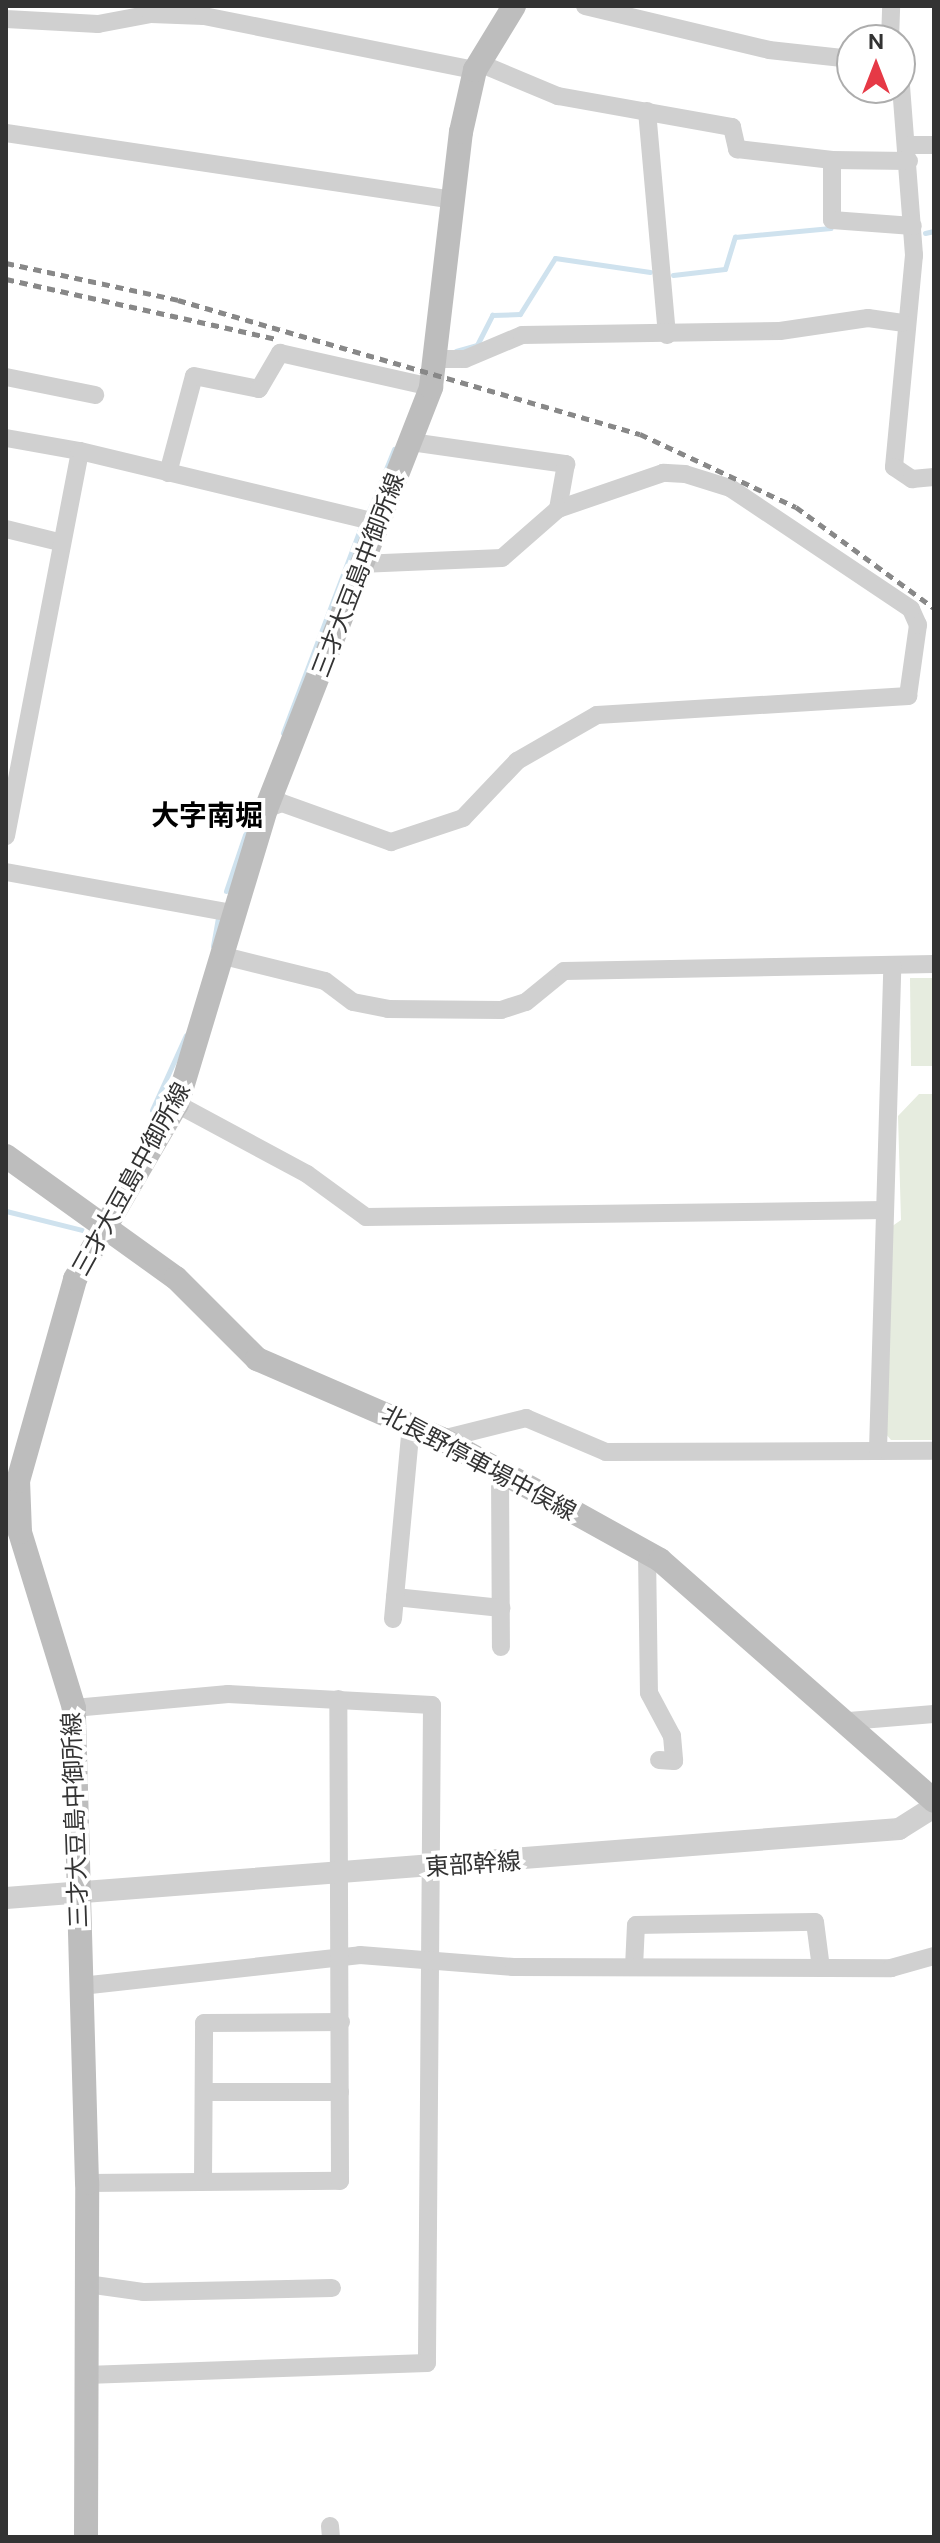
<!DOCTYPE html>
<meta charset="utf-8">
<style>
body{margin:0}
#map{position:relative;width:940px;height:2543px;overflow:hidden;background:#fff;font-family:"DM Sans","Noto Sans JP",sans-serif}
div>[style]{position:absolute}
.green>*{inset:0;background:#e6ecdf}
.stream>*{height:5px;margin:-2.5px;padding:0 2.5px;transform-origin:2.5px;border-radius:2.5px;background:#cfe2ee}
.minor>*{height:18px;margin:-9px;padding:0 9px;transform-origin:9px;border-radius:9px;background:#d0d0d0}
.tertiary>*{height:22px;margin:-11px;padding:0 11px;transform-origin:11px;border-radius:11px;background:#d0d0d0}
.secondary>*{height:24px;margin:-12px;padding:0 12px;transform-origin:12px;border-radius:12px;background:#bdbdbd}
.rail>*{height:5px;margin-top:-2.5px;transform-origin:0;background:repeating-linear-gradient(90deg,#888 0 8px,transparent 0 14px)}
span{translate:-50% -50%;white-space:nowrap;text-align:center;line-height:1.15;-webkit-text-stroke:8px #fff;paint-order:stroke}
.street-label{font-size:24px;color:#333}
.quarter-label{font-size:28px;color:#000;font-weight:700}
.frame{position:absolute;inset:0;border:8px solid #333;pointer-events:none}
.north{position:absolute;left:836px;top:24px;width:80px;height:80px;box-sizing:border-box;background:#fff;border:2px solid #adadad;border-radius:50%;rotate:0deg;font-size:22px;font-weight:700;line-height:32px;text-align:center;color:#333}
.north::after{content:'';display:block;margin:auto;width:28px;height:36px;background:#e63946;clip-path:polygon(50% 0,100% 100%,50% 72%,0 100%)}
</style>
<div id="map">
<div class="green">
<div style="clip-path:polygon(910px 978px,934px 978px,934px 1066px,911px 1066px)"></div>
<div style="clip-path:polygon(919px 1094px,934px 1094px,934px 1440px,891px 1440px,885px 1433px,891px 1227px,901px 1220px,898px 1116px)"></div>
</div>
<div class="stream">
<div style="left:925px;top:233px;width:9px;rotate:-13deg"></div>
<div style="left:673px;top:275px;width:52px;rotate:-6.6deg"></div>
<div style="left:725px;top:269px;width:34px;rotate:-73deg"></div>
<div style="left:735px;top:237px;width:96px;rotate:-5.4deg"></div>
<div style="left:456px;top:351px;width:22px;rotate:-16deg"></div>
<div style="left:477px;top:345px;width:34px;rotate:-63deg"></div>
<div style="left:492px;top:315px;width:28px;rotate:-2deg"></div>
<div style="left:520px;top:314px;width:66px;rotate:-58deg"></div>
<div style="left:555px;top:258px;width:96px;rotate:8.4deg"></div>
<div style="left:369px;top:511px;width:67px;rotate:-68deg"></div>
<div style="left:283px;top:733px;width:220px;rotate:-69.3deg"></div>
<div style="left:226px;top:891px;width:78px;rotate:-71.3deg"></div>
<div style="left:213px;top:946px;width:28px;rotate:-80deg"></div>
<div style="left:152px;top:1110px;width:82px;rotate:-65.6deg"></div>
<div style="left:6px;top:1211px;width:78px;rotate:14deg"></div>
</div>
<div class="minor">
<div style="left:585px;top:6px;width:189px;rotate:13.4deg"></div>
<div style="left:769px;top:50px;width:83px;rotate:6.2deg"></div>
<div style="left:6px;top:19px;width:92px;rotate:3.1deg"></div>
<div style="left:98px;top:24px;width:54px;rotate:-10.7deg"></div>
<div style="left:151px;top:14px;width:53px;rotate:2.2deg"></div>
<div style="left:204px;top:16px;width:276px;rotate:11.3deg"></div>
<div style="left:890px;top:40px;width:34px;rotate:-88deg"></div>
<div style="left:479px;top:63px;width:86px;rotate:22.7deg"></div>
<div style="left:558px;top:96px;width:177px;rotate:10.1deg"></div>
<div style="left:732px;top:127px;width:23px;rotate:77deg"></div>
<div style="left:737px;top:149px;width:96px;rotate:6.6deg"></div>
<div style="left:900px;top:73px;width:183px;rotate:85.6deg"></div>
<div style="left:914px;top:255px;width:213px;rotate:95.4deg"></div>
<div style="left:894px;top:467px;width:22px;rotate:34deg"></div>
<div style="left:912px;top:479px;width:22px;rotate:-5deg"></div>
<div style="left:647px;top:111px;width:225px;rotate:84.9deg"></div>
<div style="left:6px;top:133px;width:452px;rotate:8.5deg"></div>
<div style="left:908px;top:145px;width:26px"></div>
<div style="left:909px;top:161px;width:77px;rotate:-179.3deg"></div>
<div style="left:832px;top:160px;width:60px;rotate:90deg"></div>
<div style="left:832px;top:220px;width:81px;rotate:4.2deg"></div>
<div style="left:438px;top:359px;width:27px"></div>
<div style="left:465px;top:359px;width:62px;rotate:-22.8deg"></div>
<div style="left:522px;top:335px;width:258px;rotate:-0.9deg"></div>
<div style="left:780px;top:331px;width:89px;rotate:-8.4deg"></div>
<div style="left:868px;top:318px;width:35px;rotate:8deg"></div>
<div style="left:6px;top:377px;width:91px;rotate:11.4deg"></div>
<div style="left:6px;top:438px;width:75px;rotate:10deg"></div>
<div style="left:411px;top:442px;width:157px;rotate:8.1deg"></div>
<div style="left:566px;top:464px;width:46px;rotate:100.1deg"></div>
<div style="left:168px;top:473px;width:100px;rotate:-75deg"></div>
<div style="left:194px;top:376px;width:66px;rotate:11.3deg"></div>
<div style="left:259px;top:389px;width:42px;rotate:-59.7deg"></div>
<div style="left:280px;top:353px;width:155px;rotate:12.7deg"></div>
<div style="left:6px;top:529px;width:55px;rotate:13.8deg"></div>
<div style="left:266px;top:809px;width:17px;rotate:-21deg"></div>
<div style="left:282px;top:803px;width:116px;rotate:19.7deg"></div>
<div style="left:391px;top:842px;width:76px;rotate:-18.4deg"></div>
<div style="left:463px;top:818px;width:79px;rotate:-46.5deg"></div>
<div style="left:517px;top:761px;width:92px;rotate:-29.9deg"></div>
<div style="left:597px;top:715px;width:312px;rotate:-3.5deg"></div>
<div style="left:908px;top:696px;width:72px;rotate:-82deg"></div>
<div style="left:918px;top:625px;width:17px;rotate:-114deg"></div>
<div style="left:911px;top:609px;width:218px;rotate:-146.2deg"></div>
<div style="left:730px;top:488px;width:47px;rotate:-162.7deg"></div>
<div style="left:685px;top:474px;width:22px;rotate:-177deg"></div>
<div style="left:663px;top:473px;width:111px;rotate:161.1deg"></div>
<div style="left:558px;top:509px;width:74px;rotate:138.8deg"></div>
<div style="left:502px;top:558px;width:142px;rotate:177.6deg"></div>
<div style="left:6px;top:836px;width:392px;rotate:-79.1deg"></div>
<div style="left:80px;top:451px;width:303px;rotate:13.5deg"></div>
<div style="left:6px;top:872px;width:230px;rotate:10.3deg"></div>
<div style="left:224px;top:956px;width:104px;rotate:13.9deg"></div>
<div style="left:325px;top:981px;width:35px;rotate:37deg"></div>
<div style="left:353px;top:1002px;width:36px;rotate:11deg"></div>
<div style="left:388px;top:1009px;width:113px;rotate:0.5deg"></div>
<div style="left:501px;top:1010px;width:26px;rotate:-18deg"></div>
<div style="left:526px;top:1002px;width:49px;rotate:-39.2deg"></div>
<div style="left:564px;top:971px;width:370px;rotate:-1.1deg"></div>
<div style="left:177px;top:1104px;width:148px;rotate:28.3deg"></div>
<div style="left:307px;top:1174px;width:73px;rotate:36.1deg"></div>
<div style="left:366px;top:1217px;width:519px;rotate:-0.77deg"></div>
<div style="left:442px;top:1439px;width:87px;rotate:-14deg"></div>
<div style="left:526px;top:1418px;width:87px;rotate:23deg"></div>
<div style="left:606px;top:1452px;width:328px;rotate:-0.2deg"></div>
<div style="left:878px;top:1450px;width:484px;rotate:-88.3deg"></div>
<div style="left:500px;top:1471px;width:176px;rotate:89.7deg"></div>
<div style="left:647px;top:1553px;width:140px;rotate:89.2deg"></div>
<div style="left:649px;top:1693px;width:49px;rotate:61.9deg"></div>
<div style="left:672px;top:1736px;width:25px;rotate:85deg"></div>
<div style="left:674px;top:1761px;width:15px;rotate:-176deg"></div>
<div style="left:395px;top:1597px;width:107px;rotate:5.9deg"></div>
<div style="left:393px;top:1619px;width:195px;rotate:-84.7deg"></div>
<div style="left:74px;top:1708px;width:155px;rotate:-5.2deg"></div>
<div style="left:228px;top:1694px;width:204px;rotate:3.1deg"></div>
<div style="left:432px;top:1705px;width:658px;rotate:90.44deg"></div>
<div style="left:427px;top:2363px;width:341px;rotate:178deg"></div>
<div style="left:849px;top:1721px;width:85px;rotate:-4.7deg"></div>
<div style="left:634px;top:1967px;width:42px;rotate:-87.3deg"></div>
<div style="left:636px;top:1925px;width:179px;rotate:-1deg"></div>
<div style="left:815px;top:1922px;width:46px;rotate:82.6deg"></div>
<div style="left:81px;top:1986px;width:281px;rotate:-6.3deg"></div>
<div style="left:360px;top:1955px;width:154px;rotate:4.5deg"></div>
<div style="left:514px;top:1967px;width:377px;rotate:0.2deg"></div>
<div style="left:891px;top:1968px;width:45px;rotate:-15.6deg"></div>
<div style="left:205px;top:2092px;width:135px"></div>
<div style="left:203px;top:2181px;width:158px;rotate:-89.6deg"></div>
<div style="left:204px;top:2023px;width:137px;rotate:-0.4deg"></div>
<div style="left:87px;top:2183px;width:253px;rotate:-0.5deg"></div>
<div style="left:340px;top:2181px;width:482px;rotate:-90.2deg"></div>
<div style="left:87px;top:2284px;width:58px;rotate:8deg"></div>
<div style="left:144px;top:2292px;width:188px;rotate:-1.2deg"></div>
<div style="left:330px;top:2526px;width:11px;rotate:85deg"></div>
</div>
<div class="tertiary">
<div style="left:6px;top:1898px;width:896px;rotate:-4.42deg"></div>
<div style="left:899px;top:1829px;width:41px;rotate:-32.2deg"></div>
</div>
<div class="secondary">
<div style="left:6px;top:1156px;width:209px;rotate:35.7deg"></div>
<div style="left:176px;top:1278px;width:115px;rotate:45deg"></div>
<div style="left:257px;top:1359px;width:202px;rotate:23.4deg"></div>
<div style="left:442px;top:1439px;width:249px;rotate:29deg"></div>
<div style="left:660px;top:1560px;width:365px;rotate:41.3deg"></div>
<div style="left:86px;top:2537px;width:354px;rotate:-89.8deg"></div>
<div style="left:87px;top:2183px;width:475px;rotate:-91.6deg"></div>
<div style="left:74px;top:1708px;width:184px;rotate:-107.1deg"></div>
<div style="left:20px;top:1532px;width:51px;rotate:-92.2deg"></div>
<div style="left:18px;top:1481px;width:210px;rotate:-74.2deg"></div>
<div style="left:75px;top:1279px;width:203px;rotate:-59.8deg"></div>
<div style="left:177px;top:1104px;width:308px;rotate:-73.2deg"></div>
<div style="left:266px;top:809px;width:453px;rotate:-68.6deg"></div>
<div style="left:431px;top:387px;width:257px;rotate:-83.3deg"></div>
<div style="left:461px;top:132px;width:64px;rotate:-77.3deg"></div>
<div style="left:475px;top:70px;width:75px;rotate:-58.6deg"></div>
</div>
<div class="rail">
<div style="left:6px;top:263px;width:176px;rotate:12.1deg"></div>
<div style="left:178px;top:300px;width:481px;rotate:16.2deg"></div>
<div style="left:640px;top:434px;width:172px;rotate:25.1deg"></div>
<div style="left:796px;top:507px;width:171px;rotate:36.2deg"></div>
<div style="left:6px;top:279px;width:277px;rotate:12.5deg"></div>
</div>
<div class="street-label">
<span style="left:358px;top:575px;rotate:-69deg">三才大豆島中御所線</span>
<span style="left:131px;top:1179px;rotate:-61deg">三才大豆島中御所線</span>
<span style="left:479px;top:1463px;rotate:28deg">北長野停車場中俣線</span>
<span style="left:75px;top:1820px;rotate:-92deg">三才大豆島中御所線</span>
<span style="left:473px;top:1864px;rotate:-4deg">東部幹線</span>
</div>
<div class="quarter-label">
<span style="left:207px;top:816px">大字南堀</span>
</div>
<div class="frame"></div>
<div class="north">N</div>
</div>
